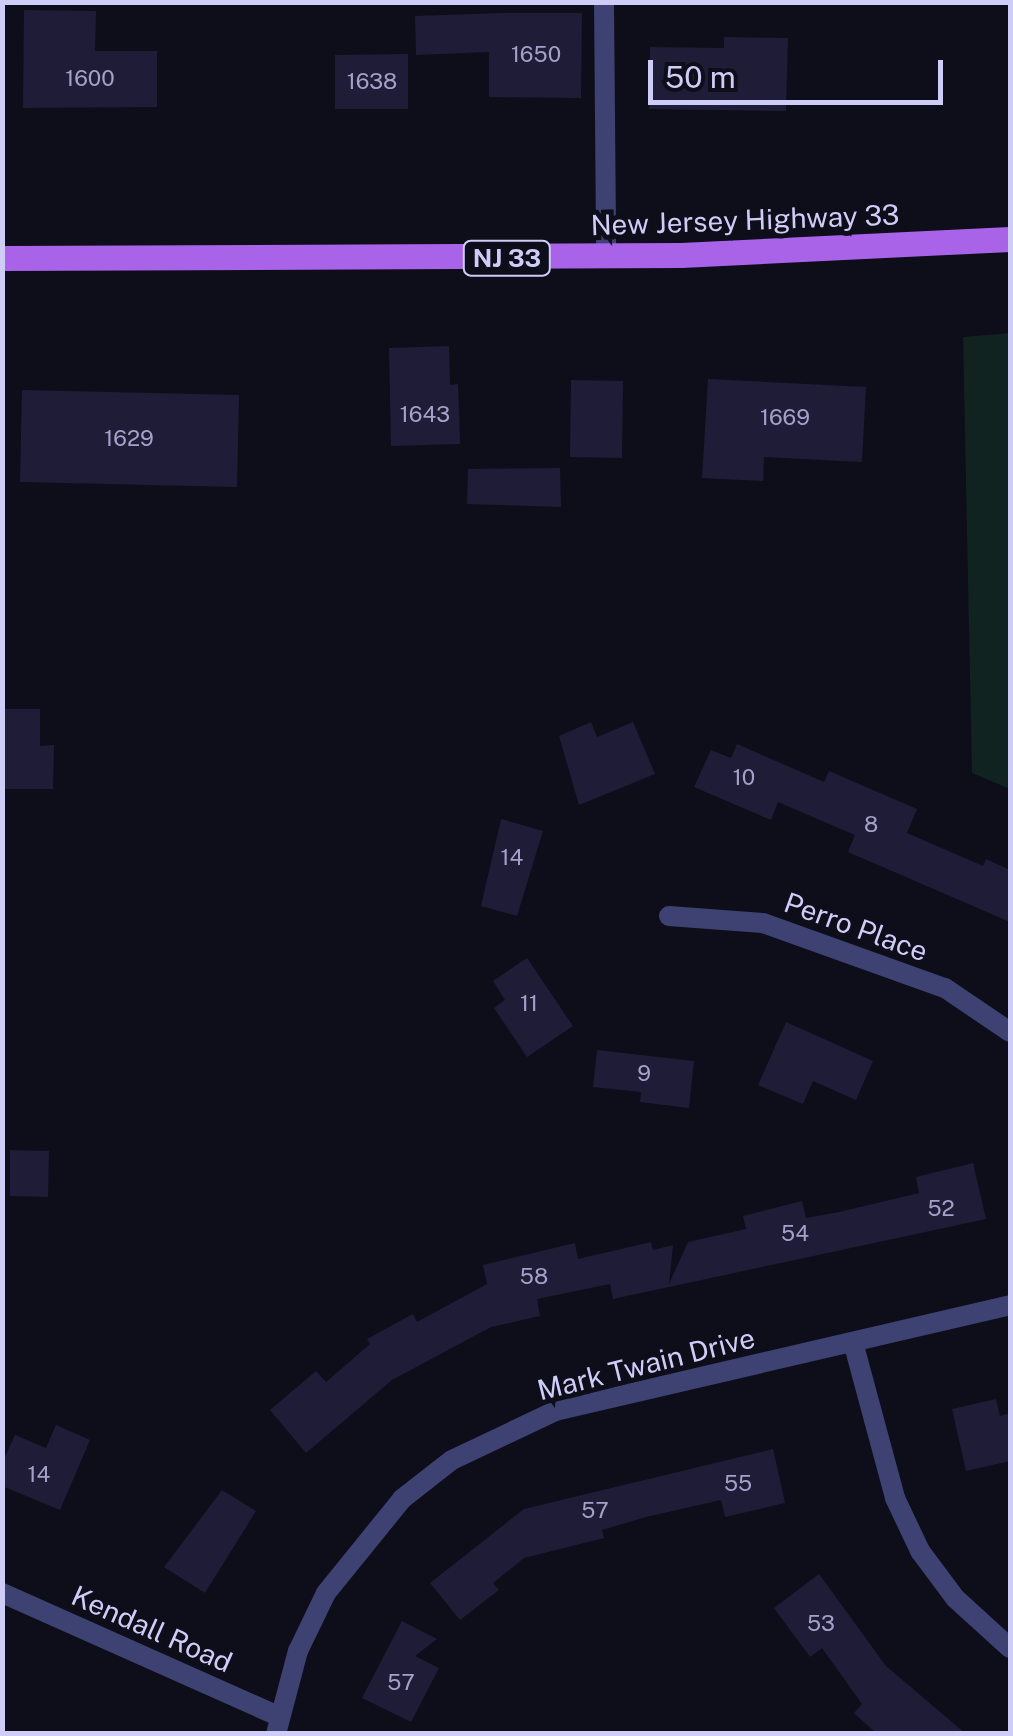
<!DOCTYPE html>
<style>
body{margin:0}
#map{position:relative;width:1013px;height:1736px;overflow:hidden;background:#0e0d1a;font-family:"Public Sans",sans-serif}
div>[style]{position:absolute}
.green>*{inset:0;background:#112321}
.building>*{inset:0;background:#1f1c38}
.lane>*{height:20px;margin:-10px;padding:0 10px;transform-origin:10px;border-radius:10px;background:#3e4273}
.street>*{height:20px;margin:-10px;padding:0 10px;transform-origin:10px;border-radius:10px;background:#3e4273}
.primary>*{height:25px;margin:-12.5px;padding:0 12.5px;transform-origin:12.5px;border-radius:12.5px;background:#a963e9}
span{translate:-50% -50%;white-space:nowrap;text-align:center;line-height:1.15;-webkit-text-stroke:10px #0e0d1a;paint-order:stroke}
.number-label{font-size:22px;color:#a2a1c8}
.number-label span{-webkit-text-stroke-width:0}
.shield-label span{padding:2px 8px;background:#0e0d1a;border:2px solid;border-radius:8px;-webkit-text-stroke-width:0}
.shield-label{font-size:25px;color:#cecdf8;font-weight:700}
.street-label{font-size:28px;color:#cecdf8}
.frame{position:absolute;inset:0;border:5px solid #cecdf8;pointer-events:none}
.scale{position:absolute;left:648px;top:60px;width:295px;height:45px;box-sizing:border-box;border:5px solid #cecdf8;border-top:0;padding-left:12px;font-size:30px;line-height:35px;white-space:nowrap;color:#cecdf8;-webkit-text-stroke:8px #0e0d1a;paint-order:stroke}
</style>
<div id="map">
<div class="green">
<div style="clip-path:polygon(1010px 333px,1010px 789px,972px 773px,963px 337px)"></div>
</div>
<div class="building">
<div style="clip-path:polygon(24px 10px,96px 11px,95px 51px,157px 51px,157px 107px,23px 108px)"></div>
<div style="clip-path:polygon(502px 13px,582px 13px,581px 98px,489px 97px,489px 52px,416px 55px,415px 16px)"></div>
<div style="clip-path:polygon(724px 37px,788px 38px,786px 111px,649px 109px,650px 47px,724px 48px)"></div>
<div style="clip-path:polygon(408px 54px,408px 109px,335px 109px,335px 55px)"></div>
<div style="clip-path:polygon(449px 346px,450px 385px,458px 384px,460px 444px,391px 446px,389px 348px)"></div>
<div style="clip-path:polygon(708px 379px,866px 387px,862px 462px,764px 457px,763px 481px,702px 478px)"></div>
<div style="clip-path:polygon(571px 380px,623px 381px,622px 458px,570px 457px)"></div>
<div style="clip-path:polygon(22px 390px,239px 395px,237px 487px,20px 482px)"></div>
<div style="clip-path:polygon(560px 468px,561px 507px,467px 504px,468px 469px)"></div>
<div style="clip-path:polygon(2px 709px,40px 709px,40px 746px,54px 745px,53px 789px,2px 789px)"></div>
<div style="clip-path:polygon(591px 722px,597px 737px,633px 722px,655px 774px,579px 805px,559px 736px)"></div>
<div style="clip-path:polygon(737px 744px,824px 782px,829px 771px,917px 809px,907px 833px,983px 866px,986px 859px,1010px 870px,1010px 922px,848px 852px,855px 835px,778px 802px,771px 820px,694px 787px,711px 750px,731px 758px)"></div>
<div style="clip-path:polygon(501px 819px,543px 831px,517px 916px,481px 906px)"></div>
<div style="clip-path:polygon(527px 958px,573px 1026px,527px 1057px,494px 1008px,505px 1000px,493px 981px)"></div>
<div style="clip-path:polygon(786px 1022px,873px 1061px,856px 1100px,813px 1081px,803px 1104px,758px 1085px)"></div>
<div style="clip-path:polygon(597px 1050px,694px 1061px,689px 1108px,640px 1102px,641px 1092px,593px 1087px)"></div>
<div style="clip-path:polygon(10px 1150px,49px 1151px,48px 1197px,10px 1196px)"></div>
<div style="clip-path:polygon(973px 1163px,986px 1219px,613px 1299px,610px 1284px,537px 1299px,540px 1316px,491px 1327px,392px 1380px,306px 1453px,270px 1410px,316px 1371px,326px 1382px,370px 1344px,367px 1339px,413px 1314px,417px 1322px,487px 1284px,483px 1265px,575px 1243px,578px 1259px,651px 1242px,653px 1250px,673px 1245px,669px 1284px,688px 1242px,746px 1229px,743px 1216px,802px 1201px,806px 1218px,839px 1212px,919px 1193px,916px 1177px)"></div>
<div style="clip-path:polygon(996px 1399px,1000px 1416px,1010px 1413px,1010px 1461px,966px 1471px,952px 1409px)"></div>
<div style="clip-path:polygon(56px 1425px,90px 1440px,60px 1510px,2px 1486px,2px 1463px,15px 1435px,46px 1448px)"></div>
<div style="clip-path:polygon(773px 1449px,785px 1503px,725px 1517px,721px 1500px,646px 1517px,602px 1530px,604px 1538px,524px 1558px,493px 1583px,499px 1590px,460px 1620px,430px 1583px,524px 1509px)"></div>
<div style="clip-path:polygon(222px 1490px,256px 1511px,205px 1593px,164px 1567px)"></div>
<div style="clip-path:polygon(819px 1574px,886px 1666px,966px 1734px,877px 1734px,854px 1713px,862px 1704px,822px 1648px,810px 1657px,774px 1608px)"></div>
<div style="clip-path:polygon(402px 1621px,437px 1639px,415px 1656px,439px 1668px,411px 1722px,362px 1698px)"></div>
</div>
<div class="lane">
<div style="left:604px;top:2px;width:254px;rotate:89.5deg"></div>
</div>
<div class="street">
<div style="left:669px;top:916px;width:94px;rotate:4.3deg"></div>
<div style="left:763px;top:923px;width:193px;rotate:19.7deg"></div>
<div style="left:945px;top:988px;width:78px;rotate:34.1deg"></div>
<div style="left:853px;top:1342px;width:162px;rotate:74.9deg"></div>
<div style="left:895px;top:1498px;width:59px;rotate:64.7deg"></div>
<div style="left:920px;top:1551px;width:59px;rotate:53.3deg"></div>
<div style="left:955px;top:1598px;width:74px;rotate:42.3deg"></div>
<div style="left:2px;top:1593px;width:302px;rotate:24deg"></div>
<div style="left:276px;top:1734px;width:86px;rotate:-75.2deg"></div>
<div style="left:298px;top:1651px;width:64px;rotate:-64.2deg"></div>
<div style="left:326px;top:1593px;width:121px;rotate:-51deg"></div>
<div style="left:402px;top:1499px;width:63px;rotate:-38deg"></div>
<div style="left:452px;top:1460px;width:114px;rotate:-25.4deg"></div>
<div style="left:555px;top:1411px;width:467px;rotate:-13.1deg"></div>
</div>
<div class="primary">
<div style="left:2px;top:258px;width:679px;rotate:-0.25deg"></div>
<div style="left:681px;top:255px;width:329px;rotate:-2.8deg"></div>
</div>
<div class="number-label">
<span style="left:536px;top:55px">1650</span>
<span style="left:90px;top:79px">1600</span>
<span style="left:372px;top:82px">1638</span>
<span style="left:425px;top:415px">1643</span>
<span style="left:785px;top:418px">1669</span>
<span style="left:129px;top:439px">1629</span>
<span style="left:744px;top:778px">10</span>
<span style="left:871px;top:825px">8</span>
<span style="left:512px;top:858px">14</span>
<span style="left:529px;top:1004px">11</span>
<span style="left:644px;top:1074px">9</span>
<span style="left:941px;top:1209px">52</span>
<span style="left:795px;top:1234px">54</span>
<span style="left:534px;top:1277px">58</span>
<span style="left:39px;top:1475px">14</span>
<span style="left:738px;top:1484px">55</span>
<span style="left:595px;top:1511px">57</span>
<span style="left:821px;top:1624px">53</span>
<span style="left:401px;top:1683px">57</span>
</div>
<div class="shield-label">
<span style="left:507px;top:258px">NJ 33</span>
</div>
<div class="street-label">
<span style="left:745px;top:220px;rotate:-2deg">New Jersey Highway 33</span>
<span style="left:856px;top:927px;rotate:20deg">Perro Place</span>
<span style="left:646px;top:1364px;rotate:-14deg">Mark Twain Drive</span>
<span style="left:152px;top:1629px;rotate:24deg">Kendall Road</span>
</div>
<div class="frame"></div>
<div class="scale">50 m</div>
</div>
